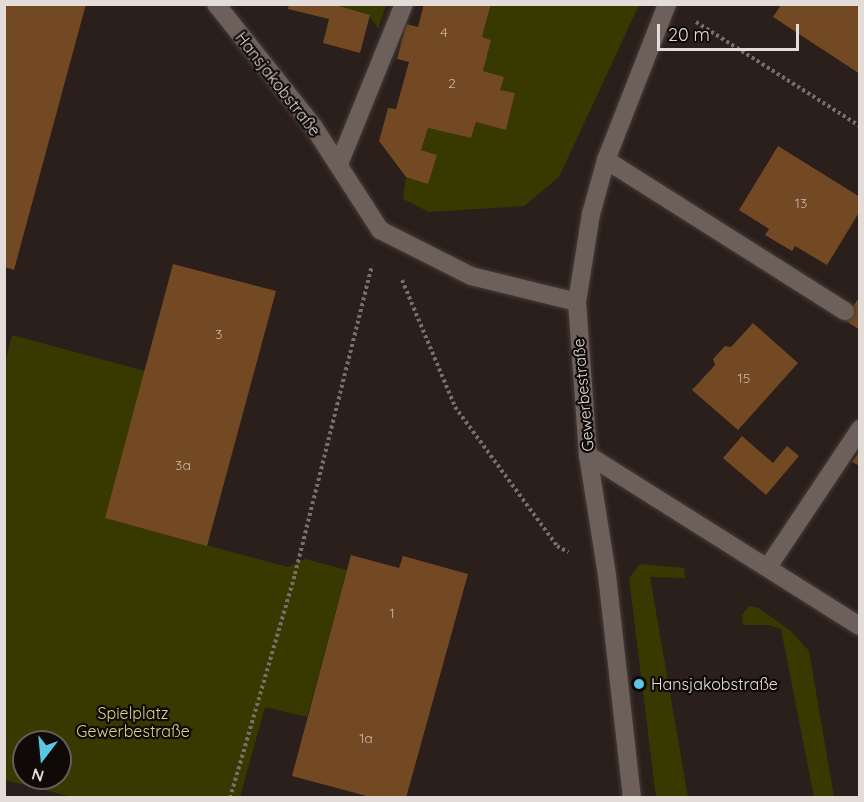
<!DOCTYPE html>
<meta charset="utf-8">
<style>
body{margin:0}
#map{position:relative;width:864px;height:802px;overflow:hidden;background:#2a1f1a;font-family:Quicksand,sans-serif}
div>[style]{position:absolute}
.green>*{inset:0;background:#383901}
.building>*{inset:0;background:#724923}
.path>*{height:4px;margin-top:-2px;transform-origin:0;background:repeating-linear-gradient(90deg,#786e6a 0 3px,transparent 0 6px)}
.roads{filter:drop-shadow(0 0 2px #453c38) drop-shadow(0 0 2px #453c38)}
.minor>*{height:18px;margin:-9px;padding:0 9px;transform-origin:9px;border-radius:9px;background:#6d605a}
.dots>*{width:16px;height:16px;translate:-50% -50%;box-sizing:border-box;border:3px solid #0f0a08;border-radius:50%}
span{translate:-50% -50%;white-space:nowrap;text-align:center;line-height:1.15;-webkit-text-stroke:4.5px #0f0a08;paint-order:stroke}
.number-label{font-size:14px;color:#c8b7ab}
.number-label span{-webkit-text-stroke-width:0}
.street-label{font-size:16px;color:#e4dcd8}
.poi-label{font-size:16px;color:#e4dcd8}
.left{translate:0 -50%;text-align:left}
.park-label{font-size:16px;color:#d3d682}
.frame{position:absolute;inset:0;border:6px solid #e4dcd8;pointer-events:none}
.north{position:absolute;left:12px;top:730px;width:60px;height:60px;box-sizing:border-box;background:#0f0a08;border:2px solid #645e5b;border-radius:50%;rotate:196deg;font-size:16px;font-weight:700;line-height:24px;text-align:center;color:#e4dcd8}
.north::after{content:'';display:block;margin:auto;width:21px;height:27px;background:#5bc7e7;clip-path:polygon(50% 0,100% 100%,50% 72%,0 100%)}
.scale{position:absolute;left:657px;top:24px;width:142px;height:27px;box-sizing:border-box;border:3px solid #e4dcd8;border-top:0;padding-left:8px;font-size:18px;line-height:21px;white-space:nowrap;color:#e4dcd8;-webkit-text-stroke:4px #0f0a08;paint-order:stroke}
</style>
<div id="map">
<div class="green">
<div style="clip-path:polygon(332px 4px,386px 5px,378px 29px,369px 15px)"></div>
<div style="clip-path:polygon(491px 5px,639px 5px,559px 177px,524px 206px,429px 212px,403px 199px,406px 177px,428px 183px,437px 155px,421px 150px,428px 128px,471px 138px,476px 122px,506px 129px,515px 94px,500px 90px,503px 77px,483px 71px,491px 40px,482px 37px)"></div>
<div style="clip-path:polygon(evenodd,12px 335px,145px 371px,105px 518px,288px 567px,305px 559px,347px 570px,307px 717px,265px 707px,240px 797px,72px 797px,5px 780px,4px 368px,12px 335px,24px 742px,60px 742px,60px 778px,24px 778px,24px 742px)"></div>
<div style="clip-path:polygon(640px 564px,684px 568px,685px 578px,650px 577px,688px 797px,656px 797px,629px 578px)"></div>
<div style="clip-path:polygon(749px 606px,759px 608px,791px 631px,809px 651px,834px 797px,814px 797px,781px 629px,769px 625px,743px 625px,742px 615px)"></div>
</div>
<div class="building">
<div style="clip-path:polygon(4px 4px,86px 4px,14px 270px,4px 267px)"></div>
<div style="clip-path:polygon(289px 4px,332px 4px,370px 15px,360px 53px,323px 43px,329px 19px,288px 9px)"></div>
<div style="clip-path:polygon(424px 4px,491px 4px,482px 37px,491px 40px,483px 71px,504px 77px,500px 90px,515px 93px,506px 130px,476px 122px,471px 138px,428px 128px,421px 150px,437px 155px,428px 184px,406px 177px,379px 141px,388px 108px,396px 109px,409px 62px,397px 59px,406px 24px,418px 27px)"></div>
<div style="clip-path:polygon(781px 5px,860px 5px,860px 74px,773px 17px)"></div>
<div style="clip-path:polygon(778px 146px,860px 197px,860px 211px,827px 265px,795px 246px,792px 251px,765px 235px,769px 229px,739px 210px)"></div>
<div style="clip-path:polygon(173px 264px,276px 291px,207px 546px,105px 518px)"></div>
<div style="clip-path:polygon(860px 296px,860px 330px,844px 320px)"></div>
<div style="clip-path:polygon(753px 323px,798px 363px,738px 430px,692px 390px,715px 365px,713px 359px,725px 346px,731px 347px)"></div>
<div style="clip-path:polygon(742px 436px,773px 463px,787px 446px,799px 456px,766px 495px,723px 458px)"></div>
<div style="clip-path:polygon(860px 451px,860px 466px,852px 462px)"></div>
<div style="clip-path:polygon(351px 555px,399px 568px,403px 556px,468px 574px,406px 798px,374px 798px,292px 776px)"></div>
</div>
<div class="path">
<div style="left:696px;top:22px;width:194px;rotate:32.4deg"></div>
<div style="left:402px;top:280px;width:138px;rotate:67.3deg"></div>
<div style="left:455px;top:407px;width:172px;rotate:53.7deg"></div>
<div style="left:557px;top:546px;width:13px;rotate:29deg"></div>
<div style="left:230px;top:798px;width:233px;rotate:-73.8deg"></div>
<div style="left:295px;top:574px;width:318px;rotate:-76deg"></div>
</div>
<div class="roads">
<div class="minor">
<div style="left:216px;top:4px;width:156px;rotate:51.5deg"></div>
<div style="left:313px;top:126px;width:124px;rotate:57.2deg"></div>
<div style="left:380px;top:230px;width:102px;rotate:26.8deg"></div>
<div style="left:471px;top:276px;width:109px;rotate:13.8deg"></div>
<div style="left:606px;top:160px;width:283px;rotate:32.3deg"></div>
<div style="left:339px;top:164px;width:173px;rotate:-67.9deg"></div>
<div style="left:588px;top:455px;width:321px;rotate:32.2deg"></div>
<div style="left:768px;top:567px;width:166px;rotate:-56.3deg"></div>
<div style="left:632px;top:798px;width:224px;rotate:-96.4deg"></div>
<div style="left:607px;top:575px;width:121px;rotate:-99deg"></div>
<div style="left:588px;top:455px;width:153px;rotate:-94.1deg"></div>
<div style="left:577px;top:302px;width:89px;rotate:-81deg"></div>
<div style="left:591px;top:214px;width:56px;rotate:-74.5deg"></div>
<div style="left:606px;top:160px;width:168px;rotate:-68.6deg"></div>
</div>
</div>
<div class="dots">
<div style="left:639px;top:684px;background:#5bc7e7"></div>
</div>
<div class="number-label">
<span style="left:444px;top:32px">4</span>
<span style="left:452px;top:83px">2</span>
<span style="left:801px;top:203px">13</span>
<span style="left:219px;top:334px">3</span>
<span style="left:744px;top:378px">15</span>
<span style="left:183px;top:465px">3a</span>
<span style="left:392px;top:613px">1</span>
<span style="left:366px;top:738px">1a</span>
</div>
<div class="street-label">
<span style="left:278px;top:84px;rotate:52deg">Hansjakobstraße</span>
<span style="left:583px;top:395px;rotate:-95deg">Gewerbestraße</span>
</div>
<div class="poi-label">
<span class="left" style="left:651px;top:684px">Hansjakobstraße</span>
</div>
<div class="park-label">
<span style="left:133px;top:722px">Spielplatz<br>Gewerbestraße</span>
</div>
<div class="frame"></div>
<div class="north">N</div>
<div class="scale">20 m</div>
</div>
